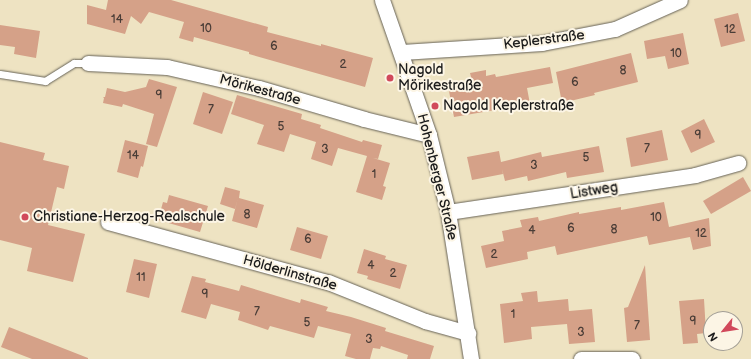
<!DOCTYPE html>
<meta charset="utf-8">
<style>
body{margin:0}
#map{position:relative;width:751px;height:359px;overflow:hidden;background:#eee3c2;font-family:"Balsamiq Sans",sans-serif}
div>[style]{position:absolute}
.building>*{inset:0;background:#d5a188}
.roads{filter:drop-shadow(0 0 1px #666256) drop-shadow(0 0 1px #666256)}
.service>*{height:7px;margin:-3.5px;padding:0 3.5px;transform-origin:3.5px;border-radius:3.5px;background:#fff}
.minor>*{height:15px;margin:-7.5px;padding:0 7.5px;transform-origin:7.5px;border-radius:7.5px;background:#fff}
.dots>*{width:11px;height:11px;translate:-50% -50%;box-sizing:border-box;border:2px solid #fcf5e5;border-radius:50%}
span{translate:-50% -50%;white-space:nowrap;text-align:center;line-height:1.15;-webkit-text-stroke:4px #fcf5e5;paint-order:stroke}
.number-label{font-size:12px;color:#4a3d37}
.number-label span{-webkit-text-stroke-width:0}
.street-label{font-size:14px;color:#1c1c1c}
.poi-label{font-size:14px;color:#1c1c1c}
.left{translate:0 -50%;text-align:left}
.north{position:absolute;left:703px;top:311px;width:40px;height:40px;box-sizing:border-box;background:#fcf5e5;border:1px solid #a29e95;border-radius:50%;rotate:240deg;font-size:11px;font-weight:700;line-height:16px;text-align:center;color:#1c1c1c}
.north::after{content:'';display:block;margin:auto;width:14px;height:18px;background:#d1495b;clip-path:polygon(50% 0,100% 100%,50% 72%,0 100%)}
</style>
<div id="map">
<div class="building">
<div style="clip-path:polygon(108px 0,171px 0,268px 27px,267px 32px,321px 46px,321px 44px,373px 58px,365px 87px,249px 54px,249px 52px,194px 37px,193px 42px,179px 38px,184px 22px,149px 12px,141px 24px,131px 16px,125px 34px,87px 24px,87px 5px,106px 10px)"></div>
<div style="clip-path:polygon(738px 13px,745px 41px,721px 47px,714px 19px)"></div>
<div style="clip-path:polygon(0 25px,40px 31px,36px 58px,14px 54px,15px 47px,0 45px)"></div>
<div style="clip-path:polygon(683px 33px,689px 64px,668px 69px,665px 56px,647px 59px,644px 41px)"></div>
<div style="clip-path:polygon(631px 53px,638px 82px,594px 93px,595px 95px,562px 103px,556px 72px)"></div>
<div style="clip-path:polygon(550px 67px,553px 83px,527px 88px,530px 104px,454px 117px,448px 86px,472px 81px,470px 73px,486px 70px,486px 76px,495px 74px,496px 77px)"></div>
<div style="clip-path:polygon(149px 79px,177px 87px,157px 147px,146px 144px,154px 114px,123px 104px,122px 107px,103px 103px,104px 98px,103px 97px,105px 97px,107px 88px,125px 92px,146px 87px)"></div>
<div style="clip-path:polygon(203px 92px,233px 102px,222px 134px,193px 124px)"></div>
<div style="clip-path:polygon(237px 95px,302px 114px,301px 119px,321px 125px,320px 128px,362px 142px,363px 140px,382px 145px,378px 159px,373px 158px,390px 163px,383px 186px,386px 187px,382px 200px,356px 192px,367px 156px,338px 148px,332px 166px,311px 159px,316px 142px,290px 134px,284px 152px,257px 144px,264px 125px,231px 114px)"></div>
<div style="clip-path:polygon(704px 119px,715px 142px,691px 153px,681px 131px)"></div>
<div style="clip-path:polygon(662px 130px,668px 160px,631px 167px,626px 138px)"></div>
<div style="clip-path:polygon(125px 140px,148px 146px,143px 167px,141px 166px,138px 178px,117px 172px)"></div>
<div style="clip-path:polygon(0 142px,45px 153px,43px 160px,69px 166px,64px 189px,57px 187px,48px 225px,85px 234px,73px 282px,27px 271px,32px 248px,0 240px)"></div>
<div style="clip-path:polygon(599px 146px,604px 172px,567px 178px,566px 172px,528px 181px,527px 176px,505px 181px,502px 169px,503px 174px,472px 180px,467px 157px,499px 151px,501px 162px,541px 152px,542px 157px)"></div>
<div style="clip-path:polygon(743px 177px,751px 191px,711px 214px,703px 201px)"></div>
<div style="clip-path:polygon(225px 187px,240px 191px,239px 198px,264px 205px,257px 228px,232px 221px,238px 198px,235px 209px,220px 204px)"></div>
<div style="clip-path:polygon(169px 195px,208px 206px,200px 232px,158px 220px,163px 202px,167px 203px)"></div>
<div style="clip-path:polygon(664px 202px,669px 227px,709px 218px,711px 246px,693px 250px,690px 237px,649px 245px,647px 236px,557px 255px,555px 246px,527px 252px,528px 259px,486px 268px,481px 246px,504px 241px,502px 231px,522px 227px,520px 220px,538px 217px,539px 221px,579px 212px,579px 214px,621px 207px,621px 210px)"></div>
<div style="clip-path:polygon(297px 227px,328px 236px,321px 259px,290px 250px)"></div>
<div style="clip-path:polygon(364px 249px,386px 256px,385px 259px,407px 265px,400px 289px,367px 279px,368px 276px,357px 273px)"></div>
<div style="clip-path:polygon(134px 259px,157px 264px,149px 298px,126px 292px)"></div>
<div style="clip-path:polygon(645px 265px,650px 340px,627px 342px,624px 308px,628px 307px)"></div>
<div style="clip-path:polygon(192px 276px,206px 279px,205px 282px,239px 291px,241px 285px,300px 303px,301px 299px,328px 307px,326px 311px,351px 317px,386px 328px,385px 331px,434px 346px,430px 359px,407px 359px,408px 355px,381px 346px,380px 349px,373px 348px,370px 359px,356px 359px,345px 356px,351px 334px,318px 326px,314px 338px,270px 326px,268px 330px,238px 320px,240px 312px,211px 304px,206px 319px,181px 312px)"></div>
<div style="clip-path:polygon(537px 291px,538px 302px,568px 299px,569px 311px,592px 309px,595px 342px,569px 344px,567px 324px,531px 327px,532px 339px,504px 343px,500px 304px,523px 301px,521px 293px)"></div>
<div style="clip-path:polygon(704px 299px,706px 333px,697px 334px,698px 343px,683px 344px,679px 301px)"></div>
<div style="clip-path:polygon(9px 327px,88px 358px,88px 359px,32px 359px,1px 347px)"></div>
</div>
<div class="roads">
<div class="service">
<div style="left:0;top:74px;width:46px;rotate:8.8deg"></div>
<div style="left:45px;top:81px;width:34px;rotate:-32deg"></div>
<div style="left:74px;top:63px;width:14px"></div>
</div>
<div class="minor">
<div style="left:382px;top:0;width:143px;rotate:70.8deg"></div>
<div style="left:429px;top:135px;width:79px;rotate:76.1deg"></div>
<div style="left:448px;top:212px;width:149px;rotate:81.1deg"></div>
<div style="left:402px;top:52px;width:140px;rotate:-3.7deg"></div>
<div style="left:542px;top:43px;width:74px;rotate:-10.9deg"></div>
<div style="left:615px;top:29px;width:71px;rotate:-24deg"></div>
<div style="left:88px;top:63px;width:79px;rotate:2.9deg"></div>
<div style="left:167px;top:67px;width:94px;rotate:12.9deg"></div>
<div style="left:259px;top:88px;width:109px;rotate:16.4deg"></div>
<div style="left:364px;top:119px;width:67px;rotate:13.8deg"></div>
<div style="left:448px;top:212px;width:250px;rotate:-8.5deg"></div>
<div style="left:695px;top:175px;width:45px;rotate:-15.6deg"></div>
<div style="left:108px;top:222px;width:228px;rotate:15.3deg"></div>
<div style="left:328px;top:282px;width:105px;rotate:21.9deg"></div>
<div style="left:425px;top:321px;width:45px;rotate:15.6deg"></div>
<div style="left:581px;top:359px;width:51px"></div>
</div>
</div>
<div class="dots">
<div style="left:390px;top:78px;background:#d1495b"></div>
<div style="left:435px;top:106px;background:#d1495b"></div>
<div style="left:25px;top:217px;background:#d1495b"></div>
</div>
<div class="number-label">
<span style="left:117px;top:20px">14</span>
<span style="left:206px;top:29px">10</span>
<span style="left:730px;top:30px">12</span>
<span style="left:274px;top:47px">6</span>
<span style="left:676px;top:54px">10</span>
<span style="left:343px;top:65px">2</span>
<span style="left:623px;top:71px">8</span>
<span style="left:575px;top:83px">6</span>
<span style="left:159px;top:96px">9</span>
<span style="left:211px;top:110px">7</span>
<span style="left:281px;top:127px">5</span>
<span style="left:698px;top:136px">9</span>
<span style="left:647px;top:149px">7</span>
<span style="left:325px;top:150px">3</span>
<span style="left:133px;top:156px">14</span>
<span style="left:586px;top:158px">5</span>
<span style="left:534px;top:166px">3</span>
<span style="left:374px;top:175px">1</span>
<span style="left:247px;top:215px">8</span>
<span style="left:656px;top:218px">10</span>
<span style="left:571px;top:229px">6</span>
<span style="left:614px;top:230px">8</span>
<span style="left:532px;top:231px">4</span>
<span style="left:701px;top:234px">12</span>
<span style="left:308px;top:240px">6</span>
<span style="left:494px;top:255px">2</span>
<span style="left:371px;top:266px">4</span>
<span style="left:393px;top:274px">2</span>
<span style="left:141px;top:278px">11</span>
<span style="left:205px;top:295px">9</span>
<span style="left:257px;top:312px">7</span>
<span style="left:513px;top:315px">1</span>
<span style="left:693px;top:322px">9</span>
<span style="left:307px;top:323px">5</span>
<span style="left:637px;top:326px">7</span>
<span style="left:581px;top:333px">3</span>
<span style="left:369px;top:340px">3</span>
</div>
<div class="street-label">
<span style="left:544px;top:40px;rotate:-7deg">Keplerstraße</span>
<span style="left:260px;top:90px;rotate:15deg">Mörikestraße</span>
<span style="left:437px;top:177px;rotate:76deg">Hohenberger Straße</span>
<span style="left:594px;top:191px;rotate:-9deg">Listweg</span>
<span style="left:290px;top:273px;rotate:16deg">Hölderlinstraße</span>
</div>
<div class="poi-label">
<span class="left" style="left:398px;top:78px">Nagold<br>Mörikestraße</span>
<span class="left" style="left:443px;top:106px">Nagold Keplerstraße</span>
<span class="left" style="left:33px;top:217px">Christiane-Herzog-Realschule</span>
</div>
<div class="north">N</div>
</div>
